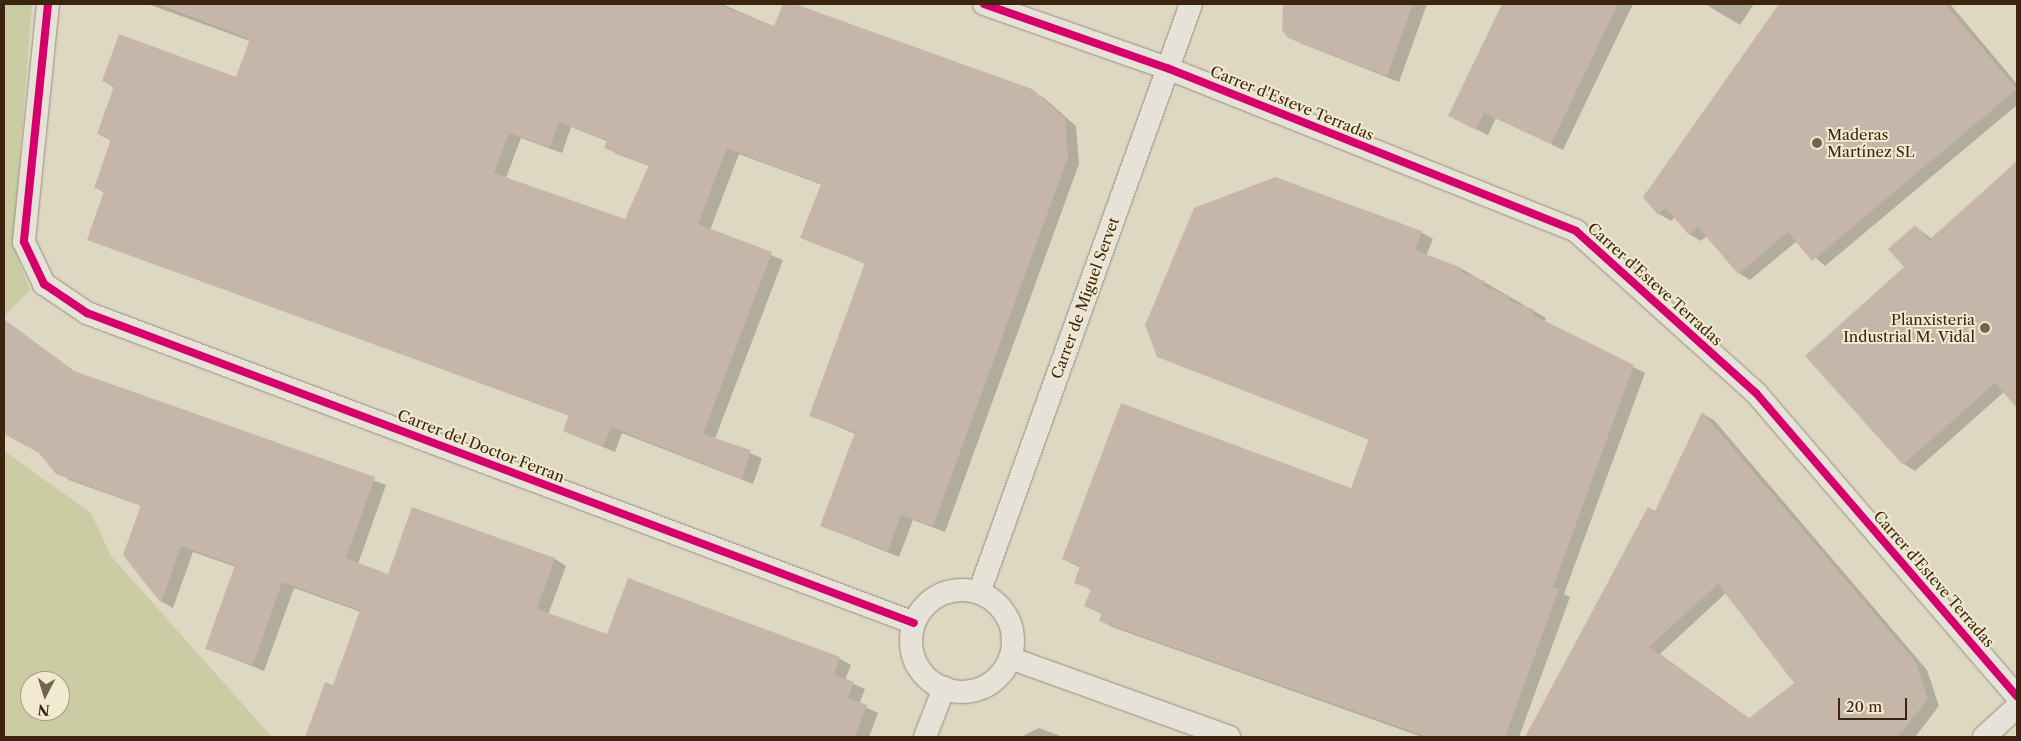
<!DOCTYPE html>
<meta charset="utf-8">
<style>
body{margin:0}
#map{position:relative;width:2021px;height:741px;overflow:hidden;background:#ded8c3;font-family:"Libre Caslon Text",serif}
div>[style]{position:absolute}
.green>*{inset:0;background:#cbcba4}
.shadow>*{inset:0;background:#0003}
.building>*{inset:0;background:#c6b6aa}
.roads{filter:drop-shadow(0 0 1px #958e7f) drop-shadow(0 0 1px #958e7f)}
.minor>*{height:22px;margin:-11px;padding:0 11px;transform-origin:11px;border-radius:11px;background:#e6e2d7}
.minor>.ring{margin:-11px;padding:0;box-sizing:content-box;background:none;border:22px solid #e6e2d7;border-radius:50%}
.cycleway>*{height:8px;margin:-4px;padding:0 4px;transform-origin:4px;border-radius:4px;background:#d6006c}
.dots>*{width:14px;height:14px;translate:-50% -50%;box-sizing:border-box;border:2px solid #f1ead1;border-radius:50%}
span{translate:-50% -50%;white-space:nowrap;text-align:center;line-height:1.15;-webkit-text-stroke:4px #f1ead1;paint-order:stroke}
.street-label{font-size:15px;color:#3d240f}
.poi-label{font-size:15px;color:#3d240f}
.left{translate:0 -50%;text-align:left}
.right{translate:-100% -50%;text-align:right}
.frame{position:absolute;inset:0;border:5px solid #3d240f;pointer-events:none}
.north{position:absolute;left:20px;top:671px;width:50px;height:50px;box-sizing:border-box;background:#f1ead1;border:1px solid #a99b83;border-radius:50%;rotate:185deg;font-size:14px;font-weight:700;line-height:20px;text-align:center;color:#3d240f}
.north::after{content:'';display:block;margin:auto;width:18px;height:22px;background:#75634e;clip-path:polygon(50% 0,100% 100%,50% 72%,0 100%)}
.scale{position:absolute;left:1838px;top:698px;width:69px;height:22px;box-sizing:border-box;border:2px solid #3d240f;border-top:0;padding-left:6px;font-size:15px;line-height:18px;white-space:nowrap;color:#3d240f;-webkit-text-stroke:4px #f1ead1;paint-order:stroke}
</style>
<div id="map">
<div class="green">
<div style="clip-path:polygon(4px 4px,32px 4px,13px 245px,30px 290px,4px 316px)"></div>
<div style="clip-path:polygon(evenodd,4px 451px,91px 513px,111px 556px,272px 737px,4px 737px,4px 451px,30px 681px,60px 681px,60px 711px,30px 711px,30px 681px)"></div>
</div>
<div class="shadow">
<div style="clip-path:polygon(evenodd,148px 4px,722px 4px,775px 27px,784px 4px,792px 4px,1043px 97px,1076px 126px,1079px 164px,945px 532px,913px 520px,899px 557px,822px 526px,855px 434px,811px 415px,866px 264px,802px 238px,822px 185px,739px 154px,710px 230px,783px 260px,715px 439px,762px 458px,753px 484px,622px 433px,615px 452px,564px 431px,570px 416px,88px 239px,105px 193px,95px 187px,112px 141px,98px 134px,115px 88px,103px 81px,237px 78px,250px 41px,148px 4px,571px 127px,607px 141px,605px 147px,617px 154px,649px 166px,626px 221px,506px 178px,521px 138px,562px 153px,571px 127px)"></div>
<div style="clip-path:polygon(1287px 4px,1427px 4px,1399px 82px,1300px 43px,1283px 30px)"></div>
<div style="clip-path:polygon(1504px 4px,1633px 4px,1563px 150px,1496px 118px,1488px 135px,1450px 116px)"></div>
<div style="clip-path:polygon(1705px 4px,1754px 4px,1740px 25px)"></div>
<div style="clip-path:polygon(1781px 4px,1950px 4px,2017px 84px,2017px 105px,1825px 266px,1797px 241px,1750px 280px,1739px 273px,1707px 236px,1701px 241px,1689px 234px,1675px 217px,1671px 221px,1659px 214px,1644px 197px)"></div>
<div style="clip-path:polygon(2017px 163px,2017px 406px,2004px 392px,1915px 471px,1904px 464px,1906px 267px,1916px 227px,1932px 239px)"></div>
<div style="clip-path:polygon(1421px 232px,1433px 239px,1426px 256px,1462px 269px,1546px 318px,1544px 322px,1645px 373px,1564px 594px,1570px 597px,1519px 737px,1422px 737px,1112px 627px,1100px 620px,1102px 614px,1085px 606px,1091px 590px,1076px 582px,1081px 568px,1063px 559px,1352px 490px,1370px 440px,1160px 357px)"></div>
<div style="clip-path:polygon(11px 326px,78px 374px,386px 485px,358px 564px,389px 575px,555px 559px,566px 566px,548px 615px,607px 636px,839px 658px,851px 665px,845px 680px,865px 689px,859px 704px,878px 713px,869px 737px,307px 737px,326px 684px,334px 687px,361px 612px,294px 588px,264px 671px,207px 648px,236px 567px,193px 552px,173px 608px,162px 602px,124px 555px,142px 506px,69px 480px,40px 453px,4px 433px,4px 333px)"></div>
<div style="clip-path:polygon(evenodd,1703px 414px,1714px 420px,1927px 670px,1939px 706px,1915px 737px,1526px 737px,1648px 509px,1655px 513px,1703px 414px,1726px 593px,1796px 683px,1750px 719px,1660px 654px,1726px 593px)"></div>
<div style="clip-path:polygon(1039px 728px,1063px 737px,1021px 737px)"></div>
</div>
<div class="building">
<div style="clip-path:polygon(evenodd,158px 4px,717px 4px,774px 26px,783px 4px,795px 4px,1032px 89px,1065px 118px,1068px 157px,933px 526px,901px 515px,888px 551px,820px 526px,855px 432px,809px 416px,865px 263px,800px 238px,821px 184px,727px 148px,698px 224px,772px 252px,703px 434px,751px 450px,742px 479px,611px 427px,603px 447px,563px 431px,569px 415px,87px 240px,104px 191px,94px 188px,111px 139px,97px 134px,114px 86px,102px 81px,119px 34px,236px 77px,250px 39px,158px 4px,559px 122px,607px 140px,604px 148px,649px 165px,625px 219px,494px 173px,509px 133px,550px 147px,559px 122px)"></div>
<div style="clip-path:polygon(1283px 4px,1413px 4px,1387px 76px,1288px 38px,1282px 30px)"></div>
<div style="clip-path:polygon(1502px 4px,1618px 4px,1551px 144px,1484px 113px,1476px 130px,1448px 116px)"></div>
<div style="clip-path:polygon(1779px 4px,1945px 4px,2017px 89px,1812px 261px,1788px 232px,1738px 274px,1698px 227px,1689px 235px,1666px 208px,1658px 215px,1643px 197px)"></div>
<div style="clip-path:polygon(2017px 161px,2017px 408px,1995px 383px,1903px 465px,1805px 356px,1904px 267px,1888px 249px,1915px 225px,1929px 240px)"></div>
<div style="clip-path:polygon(1275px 177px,1422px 231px,1415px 250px,1462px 268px,1460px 272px,1485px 281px,1483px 286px,1510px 296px,1508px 300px,1535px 310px,1533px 315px,1634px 365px,1553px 587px,1559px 589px,1505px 737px,1428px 737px,1099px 621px,1102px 613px,1084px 606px,1091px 589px,1074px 583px,1080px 566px,1062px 559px,1121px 403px,1351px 488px,1369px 439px,1157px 357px,1145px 325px,1194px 208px)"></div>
<div style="clip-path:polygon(4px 319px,74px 371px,375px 477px,346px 558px,388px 574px,412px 507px,555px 558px,537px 609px,607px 634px,628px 578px,840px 657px,834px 674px,854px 682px,848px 698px,867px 705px,855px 737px,305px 737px,325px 682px,333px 685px,360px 610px,282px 582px,253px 665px,205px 649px,235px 565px,181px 546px,161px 603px,123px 555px,141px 505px,56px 474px,39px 453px,4px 434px)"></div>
<div style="clip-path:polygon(evenodd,1702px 412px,1916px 662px,1928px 699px,1898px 737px,1525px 737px,1648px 507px,1655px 511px,1702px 412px,1718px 584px,1794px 683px,1749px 718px,1649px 647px,1718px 584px)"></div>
</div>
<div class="roads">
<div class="minor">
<div style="left:48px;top:4px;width:239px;rotate:95.8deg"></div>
<div style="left:24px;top:242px;width:47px;rotate:64.5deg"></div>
<div style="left:44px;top:284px;width:52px;rotate:34deg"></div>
<div style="left:87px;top:313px;width:883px;rotate:20.55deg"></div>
<div style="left:984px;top:4px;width:194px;rotate:19.3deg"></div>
<div style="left:1167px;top:68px;width:440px;rotate:21.7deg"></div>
<div style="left:1576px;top:231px;width:242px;rotate:42deg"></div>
<div style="left:1756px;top:393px;width:400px;rotate:49.3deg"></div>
<div class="ring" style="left:911px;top:590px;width:80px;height:80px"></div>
<div style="left:979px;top:593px;width:626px;rotate:-70.2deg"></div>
<div style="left:1010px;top:658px;width:233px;rotate:19.8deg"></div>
<div style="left:925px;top:737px;width:53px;rotate:-68.8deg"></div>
<div style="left:1984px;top:737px;width:45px;rotate:-42.3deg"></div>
</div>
</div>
<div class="cycleway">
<div style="left:48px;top:4px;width:239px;rotate:95.8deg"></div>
<div style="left:24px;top:242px;width:47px;rotate:64.5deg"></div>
<div style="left:44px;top:284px;width:52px;rotate:34deg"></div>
<div style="left:87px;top:313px;width:883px;rotate:20.55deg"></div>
<div style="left:984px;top:4px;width:194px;rotate:19.3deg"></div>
<div style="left:1167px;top:68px;width:440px;rotate:21.7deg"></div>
<div style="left:1576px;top:231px;width:242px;rotate:42deg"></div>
<div style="left:1756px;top:393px;width:400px;rotate:49.3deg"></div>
</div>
<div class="dots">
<div style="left:1817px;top:143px;background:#75634e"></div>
<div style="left:1985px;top:328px;background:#75634e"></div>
</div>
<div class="street-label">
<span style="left:1292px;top:103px;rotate:22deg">Carrer d'Esteve Terradas</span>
<span style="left:1655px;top:284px;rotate:42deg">Carrer d'Esteve Terradas</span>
<span style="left:1085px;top:298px;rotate:-70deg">Carrer de Miguel Servet</span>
<span style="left:481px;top:446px;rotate:21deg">Carrer del Doctor Ferran</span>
<span style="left:1934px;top:579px;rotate:49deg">Carrer d'Esteve Terradas</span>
</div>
<div class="poi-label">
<span class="left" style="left:1827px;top:143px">Maderas<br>Martínez SL</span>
<span class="right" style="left:1975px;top:328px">Planxisteria<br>Industrial M. Vidal</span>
</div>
<div class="frame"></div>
<div class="north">N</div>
<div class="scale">20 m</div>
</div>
